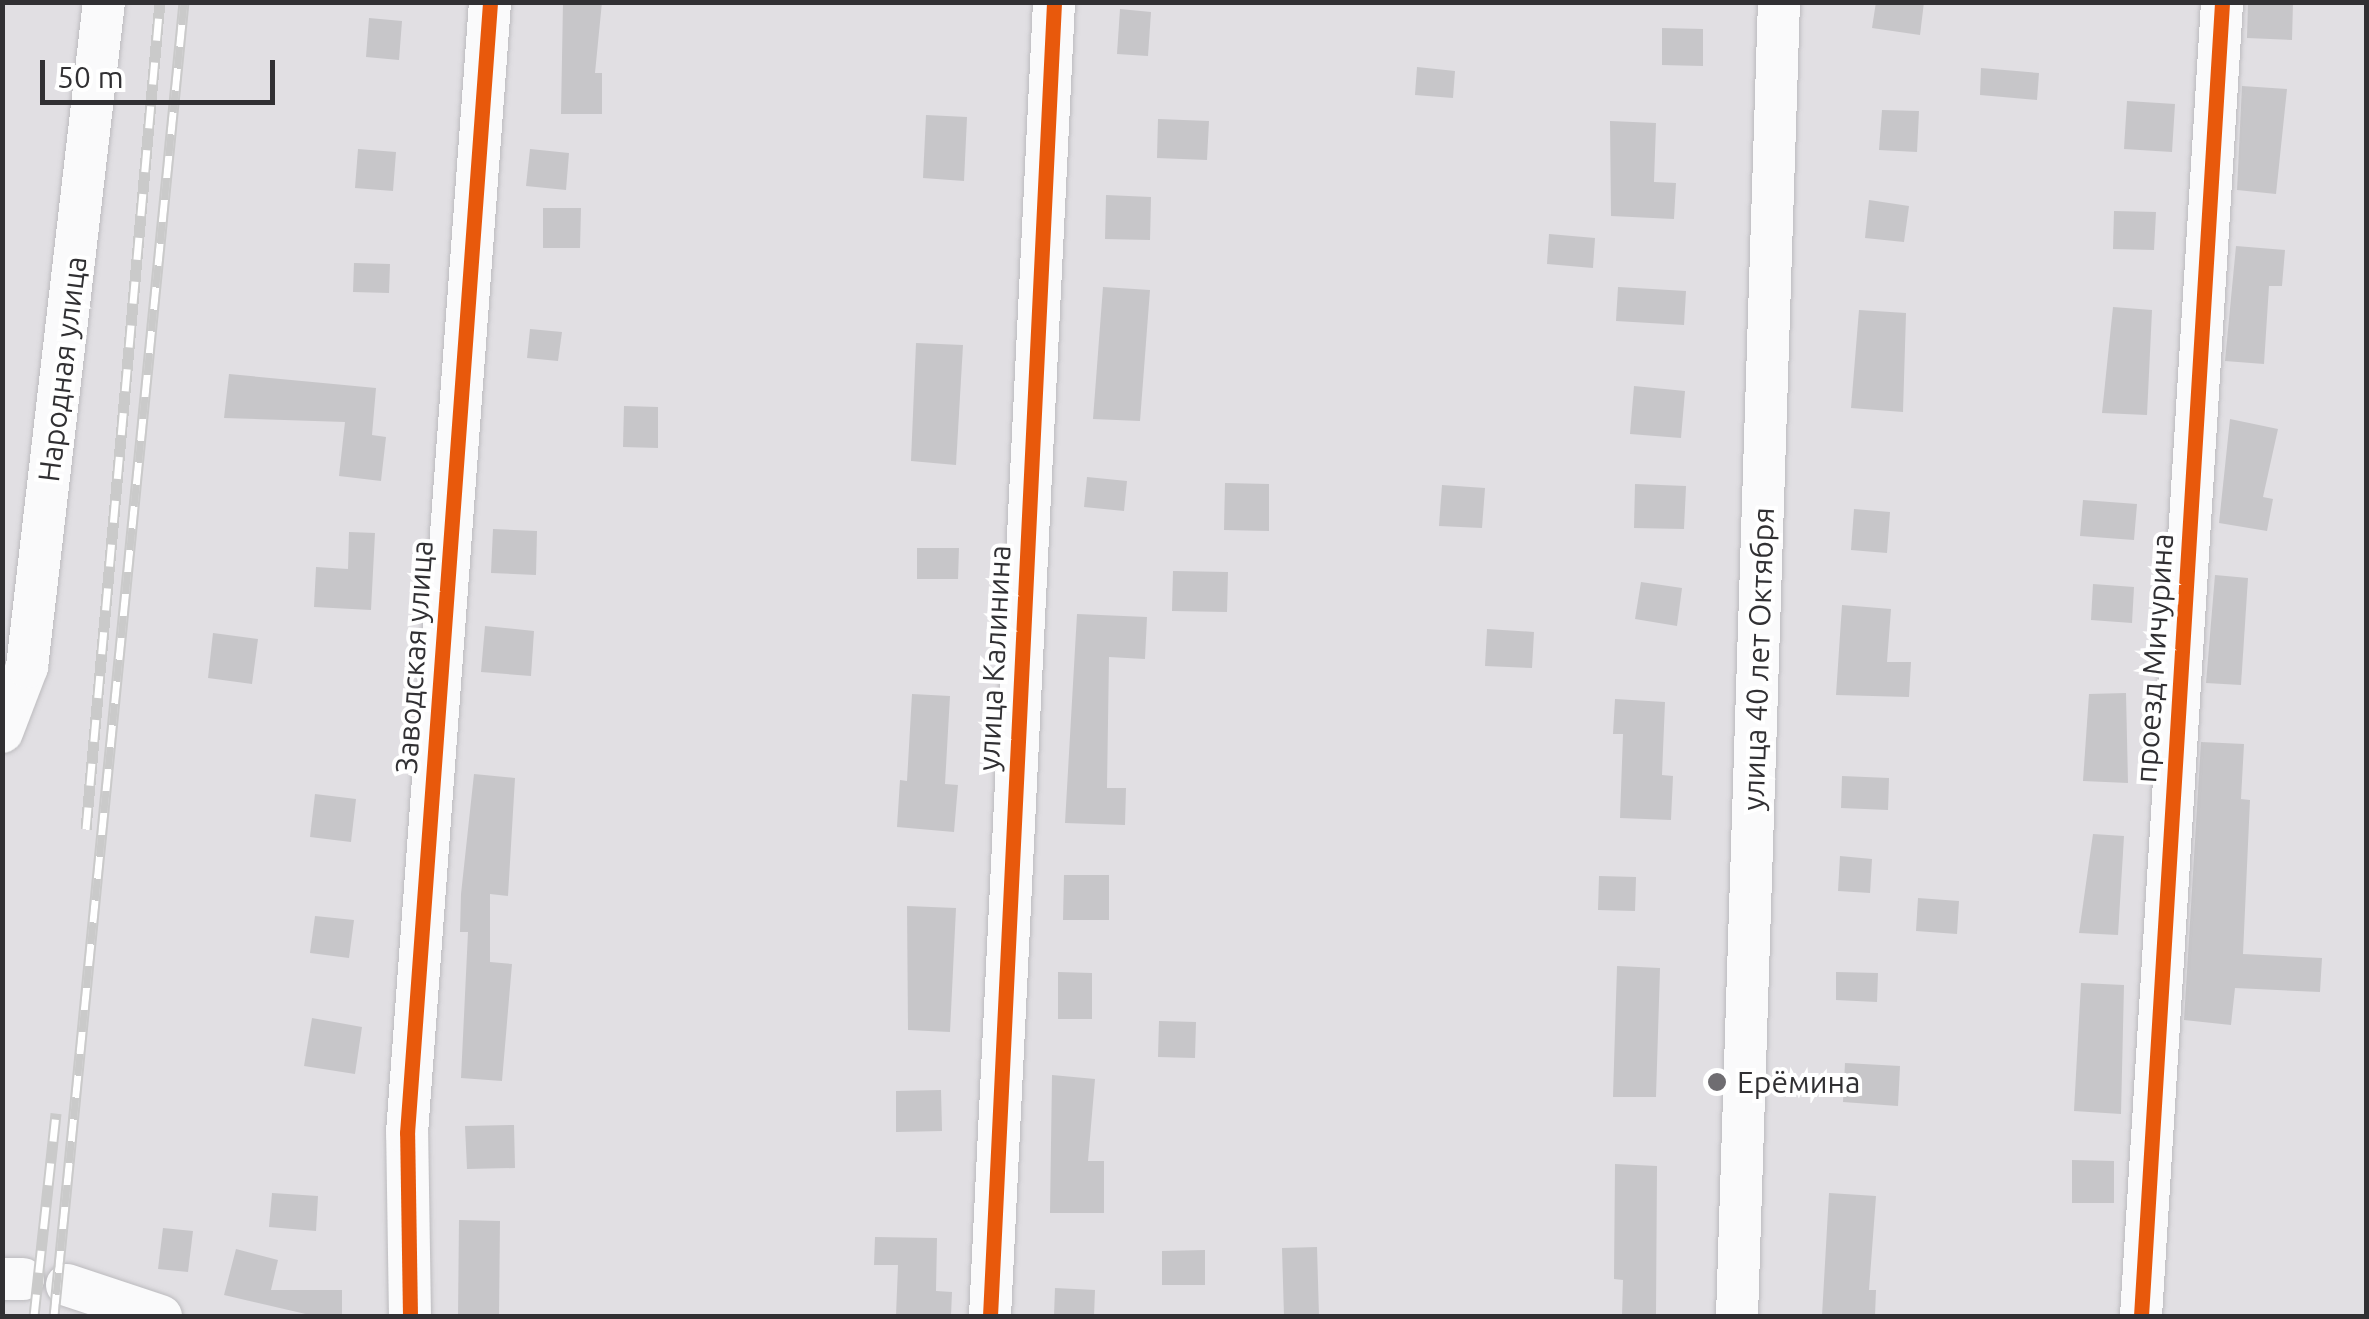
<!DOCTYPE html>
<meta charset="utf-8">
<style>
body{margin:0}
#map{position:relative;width:2369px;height:1319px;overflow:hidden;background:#e1dfe3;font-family:Ubuntu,sans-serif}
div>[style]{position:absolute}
.building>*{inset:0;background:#c7c6c9}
.roads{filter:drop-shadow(0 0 2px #bcbbbe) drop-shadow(0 0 2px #bcbbbe)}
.minor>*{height:42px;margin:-21px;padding:0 21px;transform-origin:21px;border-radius:21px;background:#fafafb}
.rail>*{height:11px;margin-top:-5.5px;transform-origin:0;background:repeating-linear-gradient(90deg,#fff 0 22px,#cacaca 0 44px);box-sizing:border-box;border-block:2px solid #cacaca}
.cycleway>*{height:15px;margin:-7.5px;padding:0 7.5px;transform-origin:7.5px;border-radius:7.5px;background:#e8590c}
.dots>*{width:28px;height:28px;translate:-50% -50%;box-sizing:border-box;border:5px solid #fff;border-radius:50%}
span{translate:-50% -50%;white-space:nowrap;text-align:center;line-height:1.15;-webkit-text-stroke:8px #fff;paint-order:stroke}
.street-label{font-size:30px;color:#313033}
.poi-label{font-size:30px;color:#313033}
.left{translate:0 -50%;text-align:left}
.frame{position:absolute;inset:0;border:5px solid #313033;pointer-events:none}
.scale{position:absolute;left:40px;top:60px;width:235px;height:45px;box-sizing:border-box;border:5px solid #313033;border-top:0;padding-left:12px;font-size:30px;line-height:35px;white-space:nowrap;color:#313033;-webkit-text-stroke:8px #fff;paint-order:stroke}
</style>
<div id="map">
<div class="building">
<div style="clip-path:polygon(563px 2px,602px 2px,595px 73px,602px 73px,602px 114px,561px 114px)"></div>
<div style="clip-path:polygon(1876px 2px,1924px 2px,1920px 35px,1872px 28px)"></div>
<div style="clip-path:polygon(2248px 2px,2293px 2px,2292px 40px,2247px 38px)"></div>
<div style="clip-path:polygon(1120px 9px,1151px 12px,1148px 56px,1117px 54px)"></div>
<div style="clip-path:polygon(369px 18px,402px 21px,399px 60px,366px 57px)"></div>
<div style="clip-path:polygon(1662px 28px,1703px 29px,1703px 66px,1662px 65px)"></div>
<div style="clip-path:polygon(1417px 67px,1455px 71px,1453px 98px,1415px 95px)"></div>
<div style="clip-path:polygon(1981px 68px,2039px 73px,2037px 100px,1980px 95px)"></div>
<div style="clip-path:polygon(2242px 86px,2287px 89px,2276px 194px,2237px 190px)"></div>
<div style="clip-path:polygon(2127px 101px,2175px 104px,2172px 152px,2124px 149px)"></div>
<div style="clip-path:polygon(1882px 110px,1919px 111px,1917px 152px,1879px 150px)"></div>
<div style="clip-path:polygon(926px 115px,967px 117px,964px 181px,923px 178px)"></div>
<div style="clip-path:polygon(1158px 119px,1209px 121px,1207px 160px,1157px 158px)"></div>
<div style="clip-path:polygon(1610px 121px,1656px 123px,1654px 182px,1676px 183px,1674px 219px,1611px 216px)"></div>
<div style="clip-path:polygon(358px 149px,396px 152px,393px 191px,355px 188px)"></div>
<div style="clip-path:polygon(530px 149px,569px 153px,566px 190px,526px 186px)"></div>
<div style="clip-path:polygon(1106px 195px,1151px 197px,1150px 240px,1105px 239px)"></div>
<div style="clip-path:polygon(1869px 200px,1909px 206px,1904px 242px,1865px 238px)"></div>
<div style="clip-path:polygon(543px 208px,581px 208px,580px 248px,543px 248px)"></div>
<div style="clip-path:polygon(2114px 211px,2156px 212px,2154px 250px,2113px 249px)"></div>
<div style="clip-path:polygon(1549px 234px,1595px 238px,1593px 268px,1547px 264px)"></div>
<div style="clip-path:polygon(2236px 246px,2285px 250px,2282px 286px,2269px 286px,2264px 364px,2225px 361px)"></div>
<div style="clip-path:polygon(354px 263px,390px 264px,389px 293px,353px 292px)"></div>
<div style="clip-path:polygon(1103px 287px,1150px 290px,1140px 421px,1093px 419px)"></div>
<div style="clip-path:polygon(1618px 287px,1686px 291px,1684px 325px,1616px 321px)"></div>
<div style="clip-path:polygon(2113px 307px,2152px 310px,2147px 415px,2102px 413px)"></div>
<div style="clip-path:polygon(1859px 310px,1906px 313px,1903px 412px,1851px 408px)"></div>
<div style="clip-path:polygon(530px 329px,562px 332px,558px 361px,527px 358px)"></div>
<div style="clip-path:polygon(916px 343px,963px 345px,956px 465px,911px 461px)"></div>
<div style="clip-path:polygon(229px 374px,376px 388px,372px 435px,386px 437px,381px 481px,339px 476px,345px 422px,224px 418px)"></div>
<div style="clip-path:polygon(1634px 386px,1685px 391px,1681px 438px,1630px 434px)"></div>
<div style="clip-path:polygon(624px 406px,658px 407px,658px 448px,623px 447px)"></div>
<div style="clip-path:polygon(2230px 419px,2278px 429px,2263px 497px,2273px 499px,2267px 531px,2219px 523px)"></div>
<div style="clip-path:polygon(1087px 477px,1127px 481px,1124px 511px,1084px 507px)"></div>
<div style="clip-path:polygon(1225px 483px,1269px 484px,1269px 531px,1224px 530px)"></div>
<div style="clip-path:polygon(1635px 484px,1686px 486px,1684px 529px,1634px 528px)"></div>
<div style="clip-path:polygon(1442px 485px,1485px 488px,1482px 528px,1439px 526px)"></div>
<div style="clip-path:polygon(2083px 500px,2137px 504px,2134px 540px,2080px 536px)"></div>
<div style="clip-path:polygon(1854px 509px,1890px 512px,1887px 553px,1851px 550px)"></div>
<div style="clip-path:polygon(493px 529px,537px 531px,536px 575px,491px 573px)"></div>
<div style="clip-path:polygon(349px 532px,375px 533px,371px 610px,314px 607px,316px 567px,348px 569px)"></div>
<div style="clip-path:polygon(917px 548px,959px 548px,958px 579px,917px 579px)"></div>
<div style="clip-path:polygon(1173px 571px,1228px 572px,1227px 612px,1172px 611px)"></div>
<div style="clip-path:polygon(2215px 575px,2248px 578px,2241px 685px,2206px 683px)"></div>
<div style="clip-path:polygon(1641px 582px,1682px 588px,1677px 626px,1635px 619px)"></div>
<div style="clip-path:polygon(2093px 584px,2134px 587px,2132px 623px,2091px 620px)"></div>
<div style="clip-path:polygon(1842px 605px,1891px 609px,1887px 662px,1911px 662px,1909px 697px,1836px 695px)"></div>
<div style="clip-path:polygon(1077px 614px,1147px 617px,1145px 659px,1109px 657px,1107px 788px,1126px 788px,1125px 825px,1065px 823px)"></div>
<div style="clip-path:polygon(485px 626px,534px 631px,531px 676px,481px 672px)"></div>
<div style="clip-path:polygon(1487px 629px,1534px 632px,1532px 668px,1485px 666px)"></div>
<div style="clip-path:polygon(213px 633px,258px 639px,252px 684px,208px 678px)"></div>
<div style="clip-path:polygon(2126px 693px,2128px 783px,2083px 781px,2089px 694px)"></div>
<div style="clip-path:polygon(912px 694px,950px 696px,945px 784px,958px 785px,954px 832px,897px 827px,900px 780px,907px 781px)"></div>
<div style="clip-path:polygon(1615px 699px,1665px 702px,1662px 775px,1673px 776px,1671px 820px,1620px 818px,1623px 734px,1613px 734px)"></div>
<div style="clip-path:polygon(2201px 742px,2244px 744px,2241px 799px,2250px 800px,2243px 954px,2322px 958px,2320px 992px,2235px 988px,2231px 1025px,2184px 1020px)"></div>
<div style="clip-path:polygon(474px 774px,515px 778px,508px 896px,490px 894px,490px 962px,512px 964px,502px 1081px,461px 1078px,468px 932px,460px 932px,461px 894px)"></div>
<div style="clip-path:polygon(1842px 776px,1889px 778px,1888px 810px,1841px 808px)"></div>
<div style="clip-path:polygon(315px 794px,356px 799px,351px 842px,310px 837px)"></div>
<div style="clip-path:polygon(2093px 834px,2124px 836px,2118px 935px,2079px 933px)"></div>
<div style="clip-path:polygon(1840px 856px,1872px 859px,1870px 893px,1838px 891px)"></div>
<div style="clip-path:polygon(1064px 875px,1109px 875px,1109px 920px,1063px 920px)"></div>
<div style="clip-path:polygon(1599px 876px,1636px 877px,1635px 911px,1598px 910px)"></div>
<div style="clip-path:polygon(1918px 898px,1959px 901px,1957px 934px,1916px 931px)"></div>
<div style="clip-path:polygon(907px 906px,956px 908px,950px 1032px,908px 1030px)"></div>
<div style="clip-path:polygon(315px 916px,354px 920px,349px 958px,310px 953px)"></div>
<div style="clip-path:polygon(1617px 966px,1660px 968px,1656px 1097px,1613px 1097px)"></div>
<div style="clip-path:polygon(1058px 972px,1092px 973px,1092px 1019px,1058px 1019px)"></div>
<div style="clip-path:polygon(1836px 972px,1878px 973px,1877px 1002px,1836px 1000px)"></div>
<div style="clip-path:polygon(2081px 983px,2124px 985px,2121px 1114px,2074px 1111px)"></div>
<div style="clip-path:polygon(312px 1018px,362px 1027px,355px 1074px,304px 1066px)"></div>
<div style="clip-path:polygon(1159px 1021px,1196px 1022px,1195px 1058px,1158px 1057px)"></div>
<div style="clip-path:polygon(1845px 1063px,1900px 1066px,1898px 1106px,1843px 1102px)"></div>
<div style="clip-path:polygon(1052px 1075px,1095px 1079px,1088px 1161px,1104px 1161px,1104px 1213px,1050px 1213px)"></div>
<div style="clip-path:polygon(941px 1090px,942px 1131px,896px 1132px,896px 1091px)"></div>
<div style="clip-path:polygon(514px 1125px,515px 1168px,467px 1169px,465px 1126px)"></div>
<div style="clip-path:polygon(2072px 1160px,2114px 1161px,2114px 1203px,2072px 1203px)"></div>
<div style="clip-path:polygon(1615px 1164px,1657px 1166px,1656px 1316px,1622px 1316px,1623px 1280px,1614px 1279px)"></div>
<div style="clip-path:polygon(272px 1193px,318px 1196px,316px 1231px,269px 1227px)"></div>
<div style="clip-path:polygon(1829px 1193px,1876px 1196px,1869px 1290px,1876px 1290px,1875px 1316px,1822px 1316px)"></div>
<div style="clip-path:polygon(459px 1220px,500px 1221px,499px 1316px,458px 1316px)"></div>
<div style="clip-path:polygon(163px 1228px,193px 1231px,188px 1272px,158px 1269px)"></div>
<div style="clip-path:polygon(875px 1237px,937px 1238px,936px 1291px,952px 1292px,951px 1316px,896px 1316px,898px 1265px,874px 1265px)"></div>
<div style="clip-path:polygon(1317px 1247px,1319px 1316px,1284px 1316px,1282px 1248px)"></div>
<div style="clip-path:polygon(236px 1249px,278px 1260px,271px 1290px,342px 1290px,342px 1315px,310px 1315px,224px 1295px)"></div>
<div style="clip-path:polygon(1205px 1250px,1205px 1285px,1162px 1285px,1162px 1251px)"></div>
<div style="clip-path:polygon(1055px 1288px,1095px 1290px,1094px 1316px,1054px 1316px)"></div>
</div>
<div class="roads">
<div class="minor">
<div style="left:2px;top:732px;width:70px;rotate:-69deg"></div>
<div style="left:27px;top:667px;width:669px;rotate:-83.4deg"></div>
<div style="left:2px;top:1279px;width:21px"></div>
<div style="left:67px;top:1285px;width:99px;rotate:18.3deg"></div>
<div style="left:410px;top:1316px;width:183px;rotate:-90.9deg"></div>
<div style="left:407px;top:1133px;width:1134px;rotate:-85.8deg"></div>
<div style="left:990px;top:1316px;width:1316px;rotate:-87.21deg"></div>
<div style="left:1737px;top:1316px;width:1315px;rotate:-88.17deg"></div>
<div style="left:2141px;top:1316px;width:1316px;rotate:-86.47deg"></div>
</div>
</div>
<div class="rail">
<div style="left:86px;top:829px;width:830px;rotate:-84.89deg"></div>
<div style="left:34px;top:1316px;width:204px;rotate:-83.8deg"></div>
<div style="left:54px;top:1316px;width:1320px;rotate:-84.35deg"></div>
</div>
<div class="cycleway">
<div style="left:410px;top:1316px;width:183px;rotate:-90.9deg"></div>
<div style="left:407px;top:1133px;width:1134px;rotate:-85.8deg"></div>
<div style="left:990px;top:1316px;width:1316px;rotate:-87.21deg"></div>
<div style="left:2141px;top:1316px;width:1316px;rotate:-86.47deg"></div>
</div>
<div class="dots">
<div style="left:1717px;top:1082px;background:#6f6d71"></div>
</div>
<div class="street-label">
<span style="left:62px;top:369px;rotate:-83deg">Народная улица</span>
<span style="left:414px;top:657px;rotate:-86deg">Заводская улица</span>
<span style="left:994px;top:658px;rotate:-87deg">улица Калинина</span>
<span style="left:2154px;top:658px;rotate:-86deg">проезд Мичурина</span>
<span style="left:1758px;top:659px;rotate:-88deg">улица 40 лет Октября</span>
</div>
<div class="poi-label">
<span class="left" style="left:1737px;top:1082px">Ерёмина</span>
</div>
<div class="frame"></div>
<div class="scale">50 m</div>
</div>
